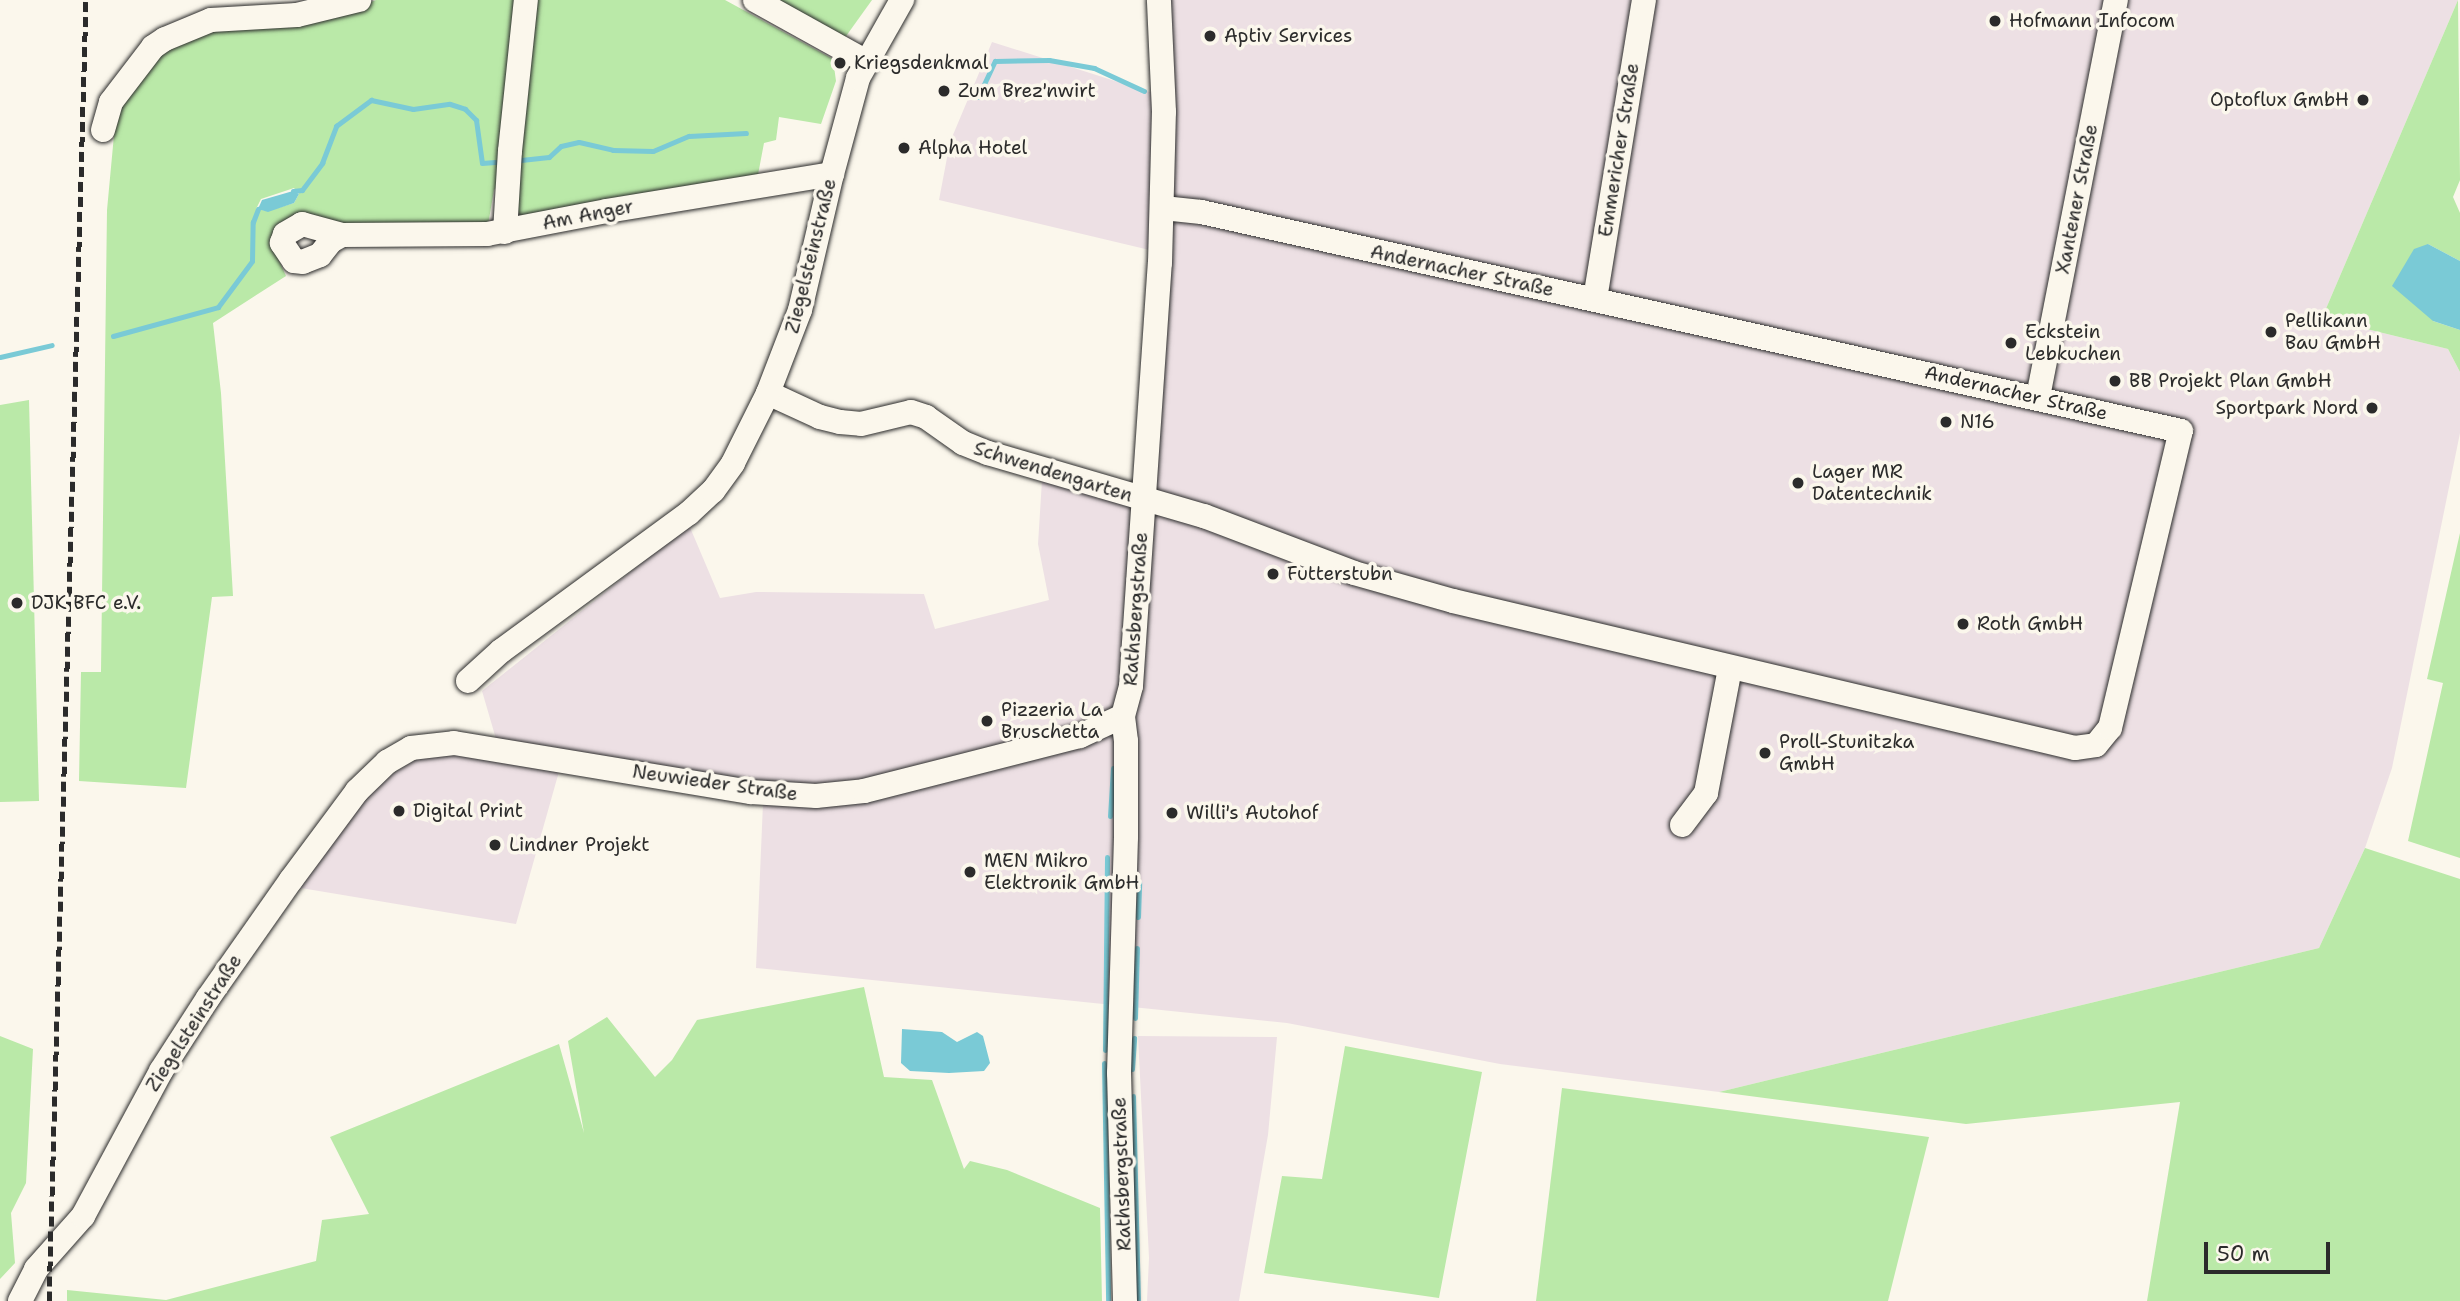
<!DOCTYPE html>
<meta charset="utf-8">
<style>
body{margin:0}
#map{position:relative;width:2460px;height:1301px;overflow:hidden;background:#fbf7ec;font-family:"Shantell Sans",sans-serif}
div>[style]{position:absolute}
.built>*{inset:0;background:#ede0e4}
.green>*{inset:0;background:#bae9a8}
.water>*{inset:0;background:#7acad6}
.stream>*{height:5px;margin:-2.5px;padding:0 2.5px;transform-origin:2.5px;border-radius:2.5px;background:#7acad6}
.roads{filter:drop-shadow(0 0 2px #2b2b2b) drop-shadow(0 0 2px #2b2b2b)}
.minor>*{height:24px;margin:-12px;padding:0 12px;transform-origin:12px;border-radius:12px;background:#fbf7ec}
.rail>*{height:5px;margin-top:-2.5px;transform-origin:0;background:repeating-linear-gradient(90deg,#2b2b2b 0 10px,transparent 0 15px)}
.dots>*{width:19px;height:19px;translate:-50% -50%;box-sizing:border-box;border:4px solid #fbf7ec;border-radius:50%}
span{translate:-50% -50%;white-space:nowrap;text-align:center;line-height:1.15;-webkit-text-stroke:7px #fbf7ec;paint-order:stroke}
.poi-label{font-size:19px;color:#2b2b2b}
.left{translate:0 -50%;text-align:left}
.right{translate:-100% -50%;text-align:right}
.street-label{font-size:19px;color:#2b2b2b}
.scale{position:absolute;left:2204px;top:1242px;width:126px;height:32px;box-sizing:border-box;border:4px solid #2b2b2b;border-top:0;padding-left:9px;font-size:21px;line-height:24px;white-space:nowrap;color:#2b2b2b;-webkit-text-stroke:5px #fbf7ec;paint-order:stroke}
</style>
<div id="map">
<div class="built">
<div style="clip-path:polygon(1159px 0,2458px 0,2322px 318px,2448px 349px,2460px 372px,2460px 433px,2392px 768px,2365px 848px,2319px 948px,1719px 1092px,1500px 1064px,1287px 1023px,756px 968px,763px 803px,560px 768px,516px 924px,295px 887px,370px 788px,424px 754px,501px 756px,482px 691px,689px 525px,720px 598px,756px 592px,924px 594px,935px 629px,1049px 600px,1038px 544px,1043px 464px,1142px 487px,1158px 252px,939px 200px,950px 142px,992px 42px,1156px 94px)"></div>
<div style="clip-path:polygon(1138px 1036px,1277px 1037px,1268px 1135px,1239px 1301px,1147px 1301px,1149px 1258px)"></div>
</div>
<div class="green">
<div style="clip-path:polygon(evenodd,376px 0,520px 0,498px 186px,494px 190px,488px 225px,456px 222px,340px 224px,303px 218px,276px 225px,273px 247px,286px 276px,213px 323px,221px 393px,233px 596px,212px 597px,186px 788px,79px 781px,81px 672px,101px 672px,107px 210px,117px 103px,161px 47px,211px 28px,349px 10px,376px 0,294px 188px,299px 194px,294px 203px,268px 211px,256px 209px,261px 199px,294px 188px)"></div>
<div style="clip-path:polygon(532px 0,725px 0,833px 59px,836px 81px,821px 124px,779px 117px,776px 140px,764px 143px,757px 180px,521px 216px,515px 207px)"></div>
<div style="clip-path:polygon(773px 0,872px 0,844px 39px)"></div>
<div style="clip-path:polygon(2458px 0,2460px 180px,2453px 197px,2460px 213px,2460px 261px,2428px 244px,2433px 321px,2460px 330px,2460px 372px,2448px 349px,2322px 318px)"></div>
<div style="clip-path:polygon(29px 400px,39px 801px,0 802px,0 405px)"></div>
<div style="clip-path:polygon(2460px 533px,2460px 858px,2408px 841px,2443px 683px,2427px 679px)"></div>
<div style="clip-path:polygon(2365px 848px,2460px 879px,2460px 1301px,2147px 1301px,2180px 1102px,1966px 1124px,1719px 1092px,2319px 948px)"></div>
<div style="clip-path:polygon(864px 987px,884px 1077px,932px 1080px,964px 1169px,970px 1161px,1007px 1170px,1100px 1208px,1102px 1301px,67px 1301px,67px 1290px,166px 1300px,316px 1261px,322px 1220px,369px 1214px,330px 1137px,559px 1044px,584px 1133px,568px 1041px,607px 1017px,655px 1077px,672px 1060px,697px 1020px)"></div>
<div style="clip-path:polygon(0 1036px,33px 1049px,26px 1183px,11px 1213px,15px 1263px,0 1279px)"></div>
<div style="clip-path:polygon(1345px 1046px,1482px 1072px,1439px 1298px,1264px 1273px,1282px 1176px,1322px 1179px)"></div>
<div style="clip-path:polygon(1562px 1088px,1929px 1137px,1888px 1301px,1536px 1301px)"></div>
</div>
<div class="water">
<div style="clip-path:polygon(293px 191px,299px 194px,294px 203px,268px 212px,258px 209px,262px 200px)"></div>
<div style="clip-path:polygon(2428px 244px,2460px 261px,2460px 330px,2433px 321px,2392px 286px,2414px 249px)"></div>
<div style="clip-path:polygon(902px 1029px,942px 1032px,957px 1042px,977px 1032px,983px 1036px,990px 1063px,984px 1071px,949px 1073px,910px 1071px,901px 1063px)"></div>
</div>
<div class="stream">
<div style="left:978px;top:97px;width:40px;rotate:-65deg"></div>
<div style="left:995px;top:61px;width:54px;rotate:-1.1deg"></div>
<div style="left:1049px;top:60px;width:46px;rotate:10.1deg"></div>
<div style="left:1094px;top:68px;width:55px;rotate:24.7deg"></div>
<div style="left:521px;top:160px;width:28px;rotate:-6deg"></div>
<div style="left:549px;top:157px;width:16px;rotate:-43deg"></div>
<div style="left:561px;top:146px;width:18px;rotate:-13deg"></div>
<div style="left:579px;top:142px;width:35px;rotate:13deg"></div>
<div style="left:613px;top:150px;width:40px;rotate:1.4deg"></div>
<div style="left:653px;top:151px;width:39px;rotate:-23deg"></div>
<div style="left:689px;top:136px;width:57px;rotate:-3deg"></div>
<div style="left:293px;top:191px;width:9px;rotate:-6deg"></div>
<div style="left:302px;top:190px;width:34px;rotate:-53deg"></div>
<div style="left:322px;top:163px;width:40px;rotate:-69deg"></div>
<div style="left:336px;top:126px;width:44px;rotate:-36.6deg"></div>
<div style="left:371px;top:100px;width:43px;rotate:12.1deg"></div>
<div style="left:413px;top:109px;width:37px;rotate:-8deg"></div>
<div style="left:450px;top:104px;width:16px;rotate:18deg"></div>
<div style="left:465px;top:109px;width:16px;rotate:45deg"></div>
<div style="left:476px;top:120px;width:43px;rotate:82.1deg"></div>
<div style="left:482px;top:163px;width:13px;rotate:-4deg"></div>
<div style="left:113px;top:336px;width:109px;rotate:-15.4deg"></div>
<div style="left:218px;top:307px;width:57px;rotate:-53.5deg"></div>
<div style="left:252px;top:261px;width:39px;rotate:-89deg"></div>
<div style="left:253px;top:222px;width:14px;rotate:-69deg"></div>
<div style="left:0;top:357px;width:53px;rotate:-13deg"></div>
<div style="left:1110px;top:816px;width:48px;rotate:-86.4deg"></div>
<div style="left:1138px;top:917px;width:34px;rotate:-88deg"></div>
<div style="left:1135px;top:1018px;width:70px;rotate:-88.4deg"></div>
<div style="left:1105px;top:1050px;width:193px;rotate:-89.4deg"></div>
<div style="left:1104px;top:1063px;width:238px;rotate:89deg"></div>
<div style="left:1132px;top:1069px;width:31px;rotate:-86deg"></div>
<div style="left:1133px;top:1096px;width:205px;rotate:88.6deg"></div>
</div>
<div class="roads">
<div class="minor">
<div style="left:755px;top:0;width:126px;rotate:29deg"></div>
<div style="left:103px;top:130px;width:29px;rotate:-74deg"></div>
<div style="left:111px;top:102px;width:69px;rotate:-52.6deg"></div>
<div style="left:153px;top:47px;width:14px;rotate:-34deg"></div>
<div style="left:165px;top:39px;width:50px;rotate:-22.4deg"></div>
<div style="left:211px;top:20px;width:86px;rotate:-3.3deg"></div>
<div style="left:297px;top:15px;width:64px;rotate:-13.6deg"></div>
<div style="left:505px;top:232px;width:81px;rotate:-86.5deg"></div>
<div style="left:510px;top:151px;width:152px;rotate:-84deg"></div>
<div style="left:342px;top:235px;width:13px;rotate:151deg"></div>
<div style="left:331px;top:241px;width:18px;rotate:128deg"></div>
<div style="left:320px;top:255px;width:18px;rotate:158deg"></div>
<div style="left:303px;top:262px;width:9px;rotate:-174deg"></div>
<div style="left:294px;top:261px;width:22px;rotate:-124deg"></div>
<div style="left:282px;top:243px;width:9px;rotate:-72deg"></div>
<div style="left:285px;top:234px;width:20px;rotate:-30deg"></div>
<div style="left:302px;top:224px;width:41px;rotate:15.4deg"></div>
<div style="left:342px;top:235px;width:145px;rotate:-0.4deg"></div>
<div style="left:487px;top:234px;width:122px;rotate:-10.9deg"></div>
<div style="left:607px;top:211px;width:228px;rotate:-9.3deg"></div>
<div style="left:1595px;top:299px;width:303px;rotate:-80.7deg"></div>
<div style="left:768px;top:393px;width:57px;rotate:24.8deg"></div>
<div style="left:820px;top:417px;width:21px;rotate:14deg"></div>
<div style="left:840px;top:422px;width:21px;rotate:5deg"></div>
<div style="left:861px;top:424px;width:51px;rotate:-13.5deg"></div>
<div style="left:911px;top:412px;width:16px;rotate:18deg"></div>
<div style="left:926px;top:417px;width:45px;rotate:35.1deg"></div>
<div style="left:963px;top:443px;width:27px;rotate:22deg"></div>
<div style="left:988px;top:453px;width:225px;rotate:16.3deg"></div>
<div style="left:1204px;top:516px;width:160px;rotate:20.8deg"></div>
<div style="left:1354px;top:573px;width:103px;rotate:15.8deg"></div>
<div style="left:1453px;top:601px;width:639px;rotate:13.3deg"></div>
<div style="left:2075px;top:748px;width:21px;rotate:-8deg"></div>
<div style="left:2096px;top:745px;width:22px;rotate:-51deg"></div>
<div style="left:2110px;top:728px;width:305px;rotate:-76.6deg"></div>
<div style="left:2181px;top:431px;width:1004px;rotate:-167.4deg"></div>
<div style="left:1201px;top:212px;width:38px;rotate:-174deg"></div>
<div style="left:2038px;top:397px;width:405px;rotate:-78.9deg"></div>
<div style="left:468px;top:681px;width:45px;rotate:-42.3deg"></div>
<div style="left:501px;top:651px;width:233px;rotate:-36.3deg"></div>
<div style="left:689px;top:513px;width:33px;rotate:-43deg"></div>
<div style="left:713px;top:491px;width:34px;rotate:-54deg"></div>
<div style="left:733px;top:463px;width:78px;rotate:-63.4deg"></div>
<div style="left:768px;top:393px;width:89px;rotate:-68.9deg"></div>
<div style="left:800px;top:310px;width:140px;rotate:-76.8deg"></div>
<div style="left:832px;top:174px;width:99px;rotate:-74.8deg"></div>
<div style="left:858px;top:78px;width:90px;rotate:-60.6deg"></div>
<div style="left:1682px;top:825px;width:40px;rotate:-53deg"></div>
<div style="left:1706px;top:793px;width:127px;rotate:-79.1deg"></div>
<div style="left:20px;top:1301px;width:36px;rotate:-63deg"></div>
<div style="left:36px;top:1269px;width:71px;rotate:-48.4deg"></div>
<div style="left:83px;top:1216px;width:165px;rotate:-61.7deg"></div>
<div style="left:161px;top:1071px;width:87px;rotate:-57.2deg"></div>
<div style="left:208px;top:998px;width:144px;rotate:-54.9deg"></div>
<div style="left:291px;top:880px;width:111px;rotate:-53.4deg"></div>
<div style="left:357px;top:791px;width:42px;rotate:-44deg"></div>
<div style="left:387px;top:762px;width:28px;rotate:-30deg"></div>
<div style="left:411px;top:748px;width:43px;rotate:-6.6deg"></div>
<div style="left:454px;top:743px;width:301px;rotate:9.4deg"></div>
<div style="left:751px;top:792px;width:65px;rotate:3.5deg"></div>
<div style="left:816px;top:796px;width:48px;rotate:-5.9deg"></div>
<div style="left:864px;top:791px;width:223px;rotate:-14.3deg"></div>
<div style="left:1080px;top:736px;width:47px;rotate:-24.9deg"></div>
<div style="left:1125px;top:1301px;width:228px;rotate:-91.5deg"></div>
<div style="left:1119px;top:1073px;width:236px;rotate:-88.3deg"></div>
<div style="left:1126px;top:837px;width:96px;rotate:-90deg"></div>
<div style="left:1126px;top:741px;width:25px;rotate:-97deg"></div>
<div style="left:1123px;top:716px;width:31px;rotate:-75deg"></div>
<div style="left:1131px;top:686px;width:424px;rotate:-86.1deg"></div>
<div style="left:1160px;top:263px;width:151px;rotate:-88.5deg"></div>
<div style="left:1164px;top:112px;width:112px;rotate:-92.6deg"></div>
</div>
</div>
<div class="rail">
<div style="left:49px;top:1301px;width:1302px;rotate:-88.37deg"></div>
</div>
<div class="dots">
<div style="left:1995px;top:21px;background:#2b2b2b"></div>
<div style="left:1210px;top:36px;background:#2b2b2b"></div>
<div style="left:840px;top:63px;background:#2b2b2b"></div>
<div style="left:944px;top:91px;background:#2b2b2b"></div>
<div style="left:2363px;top:100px;background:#2b2b2b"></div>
<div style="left:904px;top:148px;background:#2b2b2b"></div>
<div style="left:2271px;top:332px;background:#2b2b2b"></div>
<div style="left:2011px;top:343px;background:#2b2b2b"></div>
<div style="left:2115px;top:381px;background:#2b2b2b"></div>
<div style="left:2372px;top:408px;background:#2b2b2b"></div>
<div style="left:1946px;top:422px;background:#2b2b2b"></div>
<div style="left:1798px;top:483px;background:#2b2b2b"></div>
<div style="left:1273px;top:574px;background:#2b2b2b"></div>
<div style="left:17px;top:603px;background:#2b2b2b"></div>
<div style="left:1963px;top:624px;background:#2b2b2b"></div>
<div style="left:987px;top:721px;background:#2b2b2b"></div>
<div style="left:1765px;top:753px;background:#2b2b2b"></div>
<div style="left:399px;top:811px;background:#2b2b2b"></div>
<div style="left:1172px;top:813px;background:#2b2b2b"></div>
<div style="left:495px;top:845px;background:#2b2b2b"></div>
<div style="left:970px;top:872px;background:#2b2b2b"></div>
</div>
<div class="poi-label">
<span class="left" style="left:2009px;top:21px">Hofmann Infocom</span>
<span class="left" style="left:1224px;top:36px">Aptiv Services</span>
<span class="left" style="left:854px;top:63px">Kriegsdenkmal</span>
<span class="left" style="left:958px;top:91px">Zum Brez'nwirt</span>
<span class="right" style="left:2349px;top:100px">Optoflux GmbH</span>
<span class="left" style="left:918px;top:148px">Alpha Hotel</span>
<span class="left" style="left:2285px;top:332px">Pellikann<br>Bau GmbH</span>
<span class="left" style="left:2025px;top:343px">Eckstein<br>Lebkuchen</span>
<span class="left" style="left:2129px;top:381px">BB Projekt Plan GmbH</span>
<span class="right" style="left:2358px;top:408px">Sportpark Nord</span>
<span class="left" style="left:1960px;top:422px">N16</span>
<span class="left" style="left:1812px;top:483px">Lager MR<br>Datentechnik</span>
<span class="left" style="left:1287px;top:574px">Futterstubn</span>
<span class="left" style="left:31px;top:603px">DJK BFC e.V.</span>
<span class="left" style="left:1977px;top:624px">Roth GmbH</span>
<span class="left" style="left:1001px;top:721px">Pizzeria La<br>Bruschetta</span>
<span class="left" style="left:1779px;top:753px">Proll-Stunitzka<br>GmbH</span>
<span class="left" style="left:413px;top:811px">Digital Print</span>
<span class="left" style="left:1186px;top:813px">Willi's Autohof</span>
<span class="left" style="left:509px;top:845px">Lindner Projekt</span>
<span class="left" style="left:984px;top:872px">MEN Mikro<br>Elektronik GmbH</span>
</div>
<div class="street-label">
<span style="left:1619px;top:150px;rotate:-81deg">Emmericher Straße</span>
<span style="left:2077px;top:199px;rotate:-79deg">Xantener Straße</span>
<span style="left:588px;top:215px;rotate:-11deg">Am Anger</span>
<span style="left:811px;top:256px;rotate:-76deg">Ziegelsteinstraße</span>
<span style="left:1462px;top:271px;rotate:12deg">Andernacher Straße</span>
<span style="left:2016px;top:393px;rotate:13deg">Andernacher Straße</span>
<span style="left:1053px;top:472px;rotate:17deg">Schwendengarten</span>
<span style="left:1136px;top:609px;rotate:-86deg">Rathsbergstraße</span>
<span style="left:715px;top:783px;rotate:8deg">Neuwieder Straße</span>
<span style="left:194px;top:1023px;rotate:-57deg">Ziegelsteinstraße</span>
<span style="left:1122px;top:1174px;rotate:-92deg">Rathsbergstraße</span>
</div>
<div class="scale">50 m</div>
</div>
